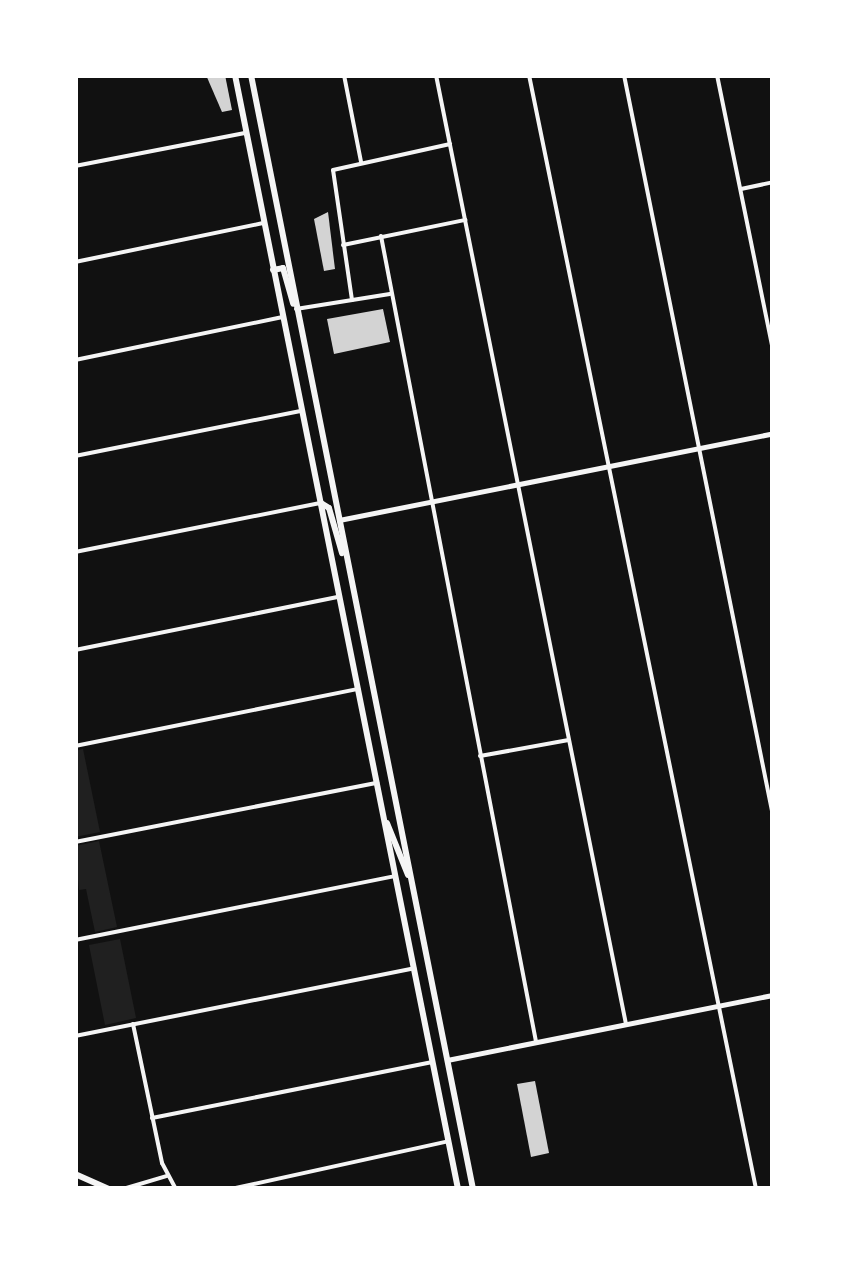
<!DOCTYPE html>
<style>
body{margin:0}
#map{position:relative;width:848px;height:1264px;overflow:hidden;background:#111;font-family:Inter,sans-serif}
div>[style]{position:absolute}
.green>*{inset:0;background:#202020}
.building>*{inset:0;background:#d3d3d3}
.minor>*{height:4px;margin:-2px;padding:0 2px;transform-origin:2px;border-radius:2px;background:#f5f5f5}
.tertiary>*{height:5px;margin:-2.5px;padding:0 2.5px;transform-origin:2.5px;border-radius:2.5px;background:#f5f5f5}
.primary>*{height:6px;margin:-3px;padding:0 3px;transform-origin:3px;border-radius:3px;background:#f5f5f5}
.trunk>*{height:6px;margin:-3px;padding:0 3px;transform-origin:3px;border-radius:3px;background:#f5f5f5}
span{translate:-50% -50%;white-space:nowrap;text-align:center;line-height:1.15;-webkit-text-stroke:10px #fff;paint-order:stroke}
.frame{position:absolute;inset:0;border:78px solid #fff;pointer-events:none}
</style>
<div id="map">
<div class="green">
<div style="clip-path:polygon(83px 749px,100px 832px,75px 837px,75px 751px)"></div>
<div style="clip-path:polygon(99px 841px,117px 927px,95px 932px,86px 889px,79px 890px,75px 846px)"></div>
<div style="clip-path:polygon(120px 939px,136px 1018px,105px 1025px,89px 945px)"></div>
</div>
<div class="building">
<div style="clip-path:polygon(206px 75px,225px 75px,232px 110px,222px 112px)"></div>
<div style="clip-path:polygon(328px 212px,335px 269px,324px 271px,314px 219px)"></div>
<div style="clip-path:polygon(383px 309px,390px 342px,334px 354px,327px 319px)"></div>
<div style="clip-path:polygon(535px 1081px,549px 1153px,531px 1157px,517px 1084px)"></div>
</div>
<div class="minor">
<div style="left:344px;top:75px;width:89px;rotate:78.9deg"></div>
<div style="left:436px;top:75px;width:968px;rotate:78.68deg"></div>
<div style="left:529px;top:75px;width:1137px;rotate:78.48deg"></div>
<div style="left:624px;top:75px;width:756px;rotate:78.63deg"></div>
<div style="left:717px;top:75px;width:281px;rotate:78.5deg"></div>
<div style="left:75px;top:166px;width:173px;rotate:-11deg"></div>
<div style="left:741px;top:189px;width:33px;rotate:-12deg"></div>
<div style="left:381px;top:236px;width:821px;rotate:79.11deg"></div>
<div style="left:343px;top:245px;width:125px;rotate:-11.6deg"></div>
<div style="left:75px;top:262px;width:192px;rotate:-11.7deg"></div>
<div style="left:352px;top:300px;width:131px;rotate:-98.3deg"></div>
<div style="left:333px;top:170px;width:120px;rotate:-12.5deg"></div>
<div style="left:296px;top:309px;width:95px;rotate:-9.1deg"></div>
<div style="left:75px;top:360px;width:212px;rotate:-11.7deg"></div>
<div style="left:75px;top:456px;width:230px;rotate:-11.3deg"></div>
<div style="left:75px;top:552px;width:250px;rotate:-11.3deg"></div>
<div style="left:75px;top:650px;width:269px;rotate:-11.4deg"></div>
<div style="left:75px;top:746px;width:289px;rotate:-11.4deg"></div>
<div style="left:480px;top:756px;width:90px;rotate:-10.2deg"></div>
<div style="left:75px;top:842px;width:308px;rotate:-11.1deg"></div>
<div style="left:75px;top:940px;width:326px;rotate:-11.3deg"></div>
<div style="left:133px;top:1024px;width:142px;rotate:78.2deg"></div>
<div style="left:162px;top:1163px;width:30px;rotate:62deg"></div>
<div style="left:75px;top:1036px;width:346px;rotate:-11.3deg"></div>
<div style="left:152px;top:1118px;width:286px;rotate:-11.3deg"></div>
<div style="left:123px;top:1189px;width:46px;rotate:-16.5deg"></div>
<div style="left:231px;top:1189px;width:223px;rotate:-12.4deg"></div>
</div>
<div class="tertiary">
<div style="left:339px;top:520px;width:443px;rotate:-11.3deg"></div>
<div style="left:447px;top:1060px;width:332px;rotate:-11.3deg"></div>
</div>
<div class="primary">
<div style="left:235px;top:75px;width:1136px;rotate:78.68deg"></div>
<div style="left:251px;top:75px;width:1136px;rotate:78.73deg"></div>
<div style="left:273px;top:270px;width:10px;rotate:-11deg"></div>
<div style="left:283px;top:268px;width:37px;rotate:74deg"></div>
<div style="left:321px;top:503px;width:9px;rotate:32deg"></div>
<div style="left:329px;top:508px;width:47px;rotate:73.9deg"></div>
<div style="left:387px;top:823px;width:56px;rotate:68deg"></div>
</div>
<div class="trunk">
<div style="left:75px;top:1174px;width:37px;rotate:24deg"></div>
</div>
<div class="frame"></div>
</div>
